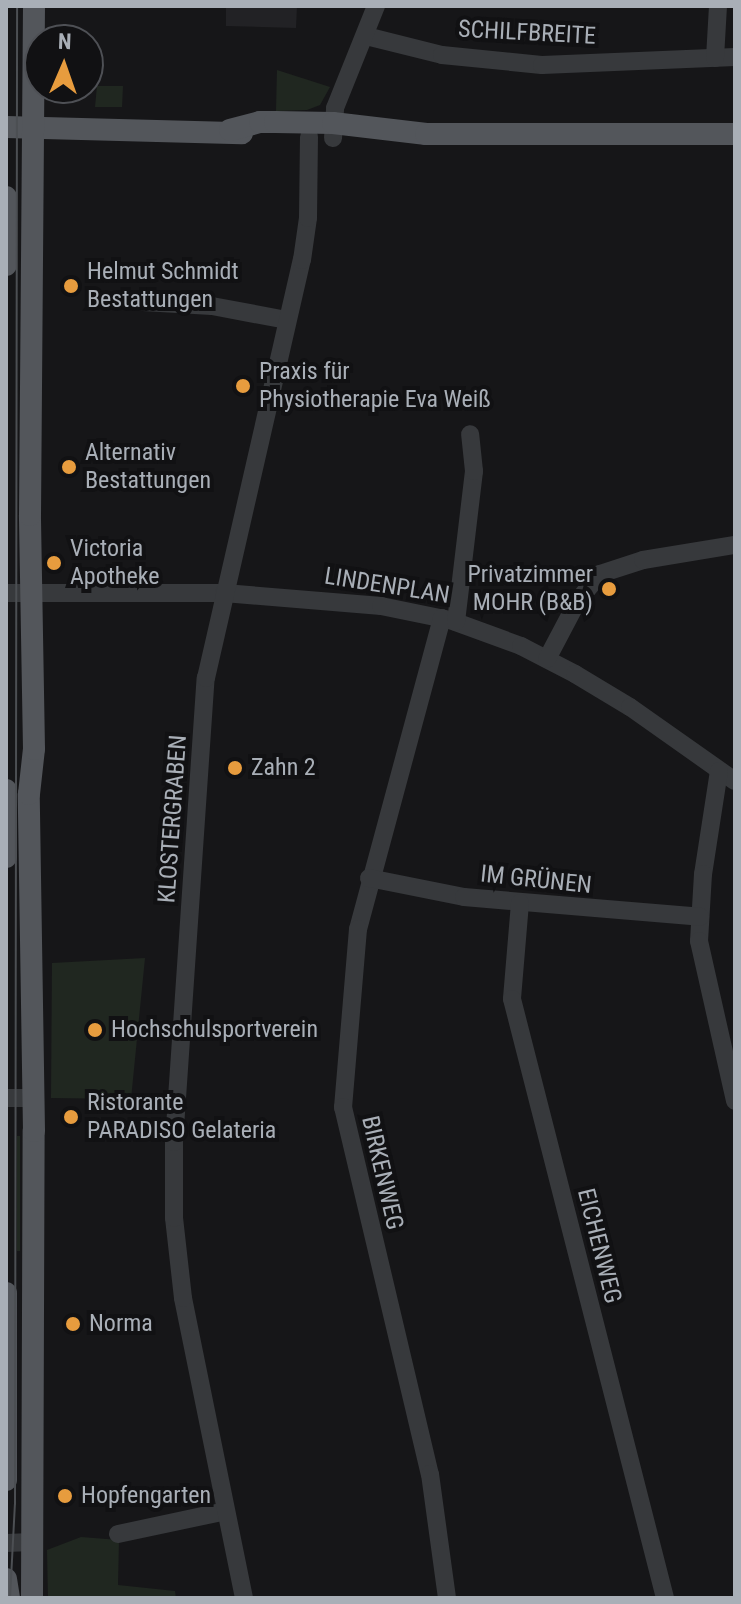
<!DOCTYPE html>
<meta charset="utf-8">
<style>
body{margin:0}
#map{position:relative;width:741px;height:1604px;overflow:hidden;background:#161618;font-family:"Roboto Condensed",sans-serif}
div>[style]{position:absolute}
.built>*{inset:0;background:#222225}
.green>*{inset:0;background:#202720}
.minor>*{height:18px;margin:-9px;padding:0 9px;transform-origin:9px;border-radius:9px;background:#37393c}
.major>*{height:22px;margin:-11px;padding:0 11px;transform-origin:11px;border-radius:11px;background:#53565b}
.tram>*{height:2px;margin:-1px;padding:0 1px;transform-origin:1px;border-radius:1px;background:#4c4f53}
.dots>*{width:22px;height:22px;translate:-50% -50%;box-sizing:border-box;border:4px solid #111113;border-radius:50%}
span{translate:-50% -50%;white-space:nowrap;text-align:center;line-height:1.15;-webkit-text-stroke:8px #111113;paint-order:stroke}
.street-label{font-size:24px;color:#a9afb7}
.poi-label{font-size:24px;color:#a9afb7}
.left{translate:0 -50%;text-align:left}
.right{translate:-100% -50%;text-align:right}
.frame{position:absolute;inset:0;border:8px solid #a9afb7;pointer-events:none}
.north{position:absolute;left:24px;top:24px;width:80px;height:80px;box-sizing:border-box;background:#111113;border:2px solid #4e5055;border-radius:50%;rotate:2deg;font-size:22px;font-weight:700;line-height:32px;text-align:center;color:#a9afb7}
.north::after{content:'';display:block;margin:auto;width:28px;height:36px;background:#e79c3e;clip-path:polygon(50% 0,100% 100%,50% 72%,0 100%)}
</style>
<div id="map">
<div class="built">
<div style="clip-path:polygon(226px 6px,297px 6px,296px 28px,226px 26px)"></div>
</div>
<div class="green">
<div style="clip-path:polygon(277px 70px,330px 87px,320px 105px,307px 110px,276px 111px)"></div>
<div style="clip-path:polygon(97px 86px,123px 86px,122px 107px,95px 107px)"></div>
<div style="clip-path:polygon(145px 958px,131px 1099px,51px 1098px,52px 963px)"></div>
<div style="clip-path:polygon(17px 1136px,20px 1136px,20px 1251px,17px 1251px)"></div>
<div style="clip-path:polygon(81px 1537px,119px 1540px,118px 1585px,175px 1591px,176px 1598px,48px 1598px,47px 1550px)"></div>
</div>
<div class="minor">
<div style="left:366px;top:36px;width:78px;rotate:14deg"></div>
<div style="left:442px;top:55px;width:100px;rotate:5.7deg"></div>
<div style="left:542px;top:65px;width:193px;rotate:-2.4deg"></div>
<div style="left:715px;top:58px;width:52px;rotate:-86.7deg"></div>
<div style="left:333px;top:138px;width:30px;rotate:-86deg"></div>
<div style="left:335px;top:108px;width:110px;rotate:-68.1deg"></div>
<div style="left:143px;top:302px;width:69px;rotate:3.3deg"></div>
<div style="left:212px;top:306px;width:76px;rotate:10.6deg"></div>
<div style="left:6px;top:593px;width:218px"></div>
<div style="left:224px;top:593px;width:158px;rotate:4.7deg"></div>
<div style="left:381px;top:606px;width:70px;rotate:11.5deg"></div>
<div style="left:450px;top:620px;width:76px;rotate:20.1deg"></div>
<div style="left:521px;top:646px;width:61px;rotate:27.4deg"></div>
<div style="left:575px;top:674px;width:64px;rotate:31deg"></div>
<div style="left:630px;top:707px;width:128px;rotate:35.2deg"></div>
<div style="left:442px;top:618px;width:322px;rotate:105.1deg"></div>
<div style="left:358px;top:929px;width:179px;rotate:94.8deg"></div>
<div style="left:343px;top:1107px;width:377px;rotate:76.7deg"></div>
<div style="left:430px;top:1474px;width:125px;rotate:82.2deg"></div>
<div style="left:456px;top:622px;width:152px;rotate:-83.2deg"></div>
<div style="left:474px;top:471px;width:37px;rotate:-96deg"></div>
<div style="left:547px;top:659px;width:64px;rotate:-62.2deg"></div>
<div style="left:577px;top:602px;width:36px;rotate:-51deg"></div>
<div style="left:600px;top:574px;width:45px;rotate:-18deg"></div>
<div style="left:643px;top:560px;width:93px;rotate:-9.3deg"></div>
<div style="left:719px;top:771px;width:104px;rotate:98.8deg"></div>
<div style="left:703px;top:874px;width:67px;rotate:93.4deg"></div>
<div style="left:699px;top:941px;width:164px;rotate:77.3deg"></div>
<div style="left:369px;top:878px;width:97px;rotate:11.3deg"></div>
<div style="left:464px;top:897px;width:237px;rotate:4.8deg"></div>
<div style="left:520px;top:903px;width:96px;rotate:94.8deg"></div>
<div style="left:512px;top:999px;width:618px;rotate:75.67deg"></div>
<div style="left:6px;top:1098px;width:27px"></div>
<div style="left:118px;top:1534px;width:110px;rotate:-12deg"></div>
<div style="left:6px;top:1543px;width:26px;rotate:-2deg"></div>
<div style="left:244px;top:1598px;width:306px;rotate:-101.5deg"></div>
<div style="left:183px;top:1298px;width:81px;rotate:-96.4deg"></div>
<div style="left:174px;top:1218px;width:76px;rotate:-90deg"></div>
<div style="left:174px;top:1142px;width:465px;rotate:-86.1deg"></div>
<div style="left:206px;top:678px;width:429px;rotate:-77.1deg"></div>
<div style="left:302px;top:260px;width:42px;rotate:-81.9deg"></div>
<div style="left:308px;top:218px;width:81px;rotate:-89.3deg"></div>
</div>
<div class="major">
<div style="left:6px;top:127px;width:236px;rotate:1.5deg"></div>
<div style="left:230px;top:130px;width:31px;rotate:-15deg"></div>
<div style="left:260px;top:122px;width:15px"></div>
<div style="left:275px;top:122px;width:58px;rotate:1deg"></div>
<div style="left:333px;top:123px;width:94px;rotate:6.7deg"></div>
<div style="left:426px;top:134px;width:309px"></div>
<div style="left:6px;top:197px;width:68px;rotate:90deg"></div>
<div style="left:6px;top:790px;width:67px;rotate:90deg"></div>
<div style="left:6px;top:1293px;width:187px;rotate:90deg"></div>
<div style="left:6px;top:1579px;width:19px;rotate:81deg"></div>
<div style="left:32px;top:1598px;width:467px;rotate:-89.8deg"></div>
<div style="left:34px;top:1131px;width:337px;rotate:-90.9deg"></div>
<div style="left:29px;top:794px;width:45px;rotate:-83.7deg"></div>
<div style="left:34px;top:749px;width:234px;rotate:-91deg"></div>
<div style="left:30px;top:515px;width:509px;rotate:-89.55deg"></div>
</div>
<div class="tram">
<div style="left:10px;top:1598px;width:94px;rotate:-87deg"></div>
<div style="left:15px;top:1504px;width:1498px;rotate:-89.92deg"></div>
</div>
<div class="dots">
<div style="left:71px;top:286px;background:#e79c3e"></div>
<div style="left:243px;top:386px;background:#e79c3e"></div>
<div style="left:69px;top:467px;background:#e79c3e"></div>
<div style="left:54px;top:563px;background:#e79c3e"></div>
<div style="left:609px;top:589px;background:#e79c3e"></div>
<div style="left:235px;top:768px;background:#e79c3e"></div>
<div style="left:95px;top:1030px;background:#e79c3e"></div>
<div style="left:71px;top:1117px;background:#e79c3e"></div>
<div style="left:73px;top:1324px;background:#e79c3e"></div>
<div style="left:65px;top:1496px;background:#e79c3e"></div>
</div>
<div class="street-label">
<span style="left:527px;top:33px;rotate:3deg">SCHILFBREITE</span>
<span style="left:387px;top:586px;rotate:9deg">LINDENPLAN</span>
<span style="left:173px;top:819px;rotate:-86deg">KLOSTERGRABEN</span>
<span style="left:536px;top:880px;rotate:6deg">IM GRÜNEN</span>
<span style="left:382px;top:1173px;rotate:77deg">BIRKENWEG</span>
<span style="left:599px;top:1246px;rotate:76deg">EICHENWEG</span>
</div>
<div class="poi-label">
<span class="left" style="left:87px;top:286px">Helmut Schmidt<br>Bestattungen</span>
<span class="left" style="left:259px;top:386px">Praxis für<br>Physiotherapie Eva Weiß</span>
<span class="left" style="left:85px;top:467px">Alternativ<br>Bestattungen</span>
<span class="left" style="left:70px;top:563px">Victoria<br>Apotheke</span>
<span class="right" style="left:593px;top:589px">Privatzimmer<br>MOHR (B&amp;B)</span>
<span class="left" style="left:251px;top:768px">Zahn 2</span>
<span class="left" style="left:111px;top:1030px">Hochschulsportverein</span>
<span class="left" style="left:87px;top:1117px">Ristorante<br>PARADISO Gelateria</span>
<span class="left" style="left:89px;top:1324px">Norma</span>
<span class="left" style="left:81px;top:1496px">Hopfengarten</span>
</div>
<div class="frame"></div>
<div class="north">N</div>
</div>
